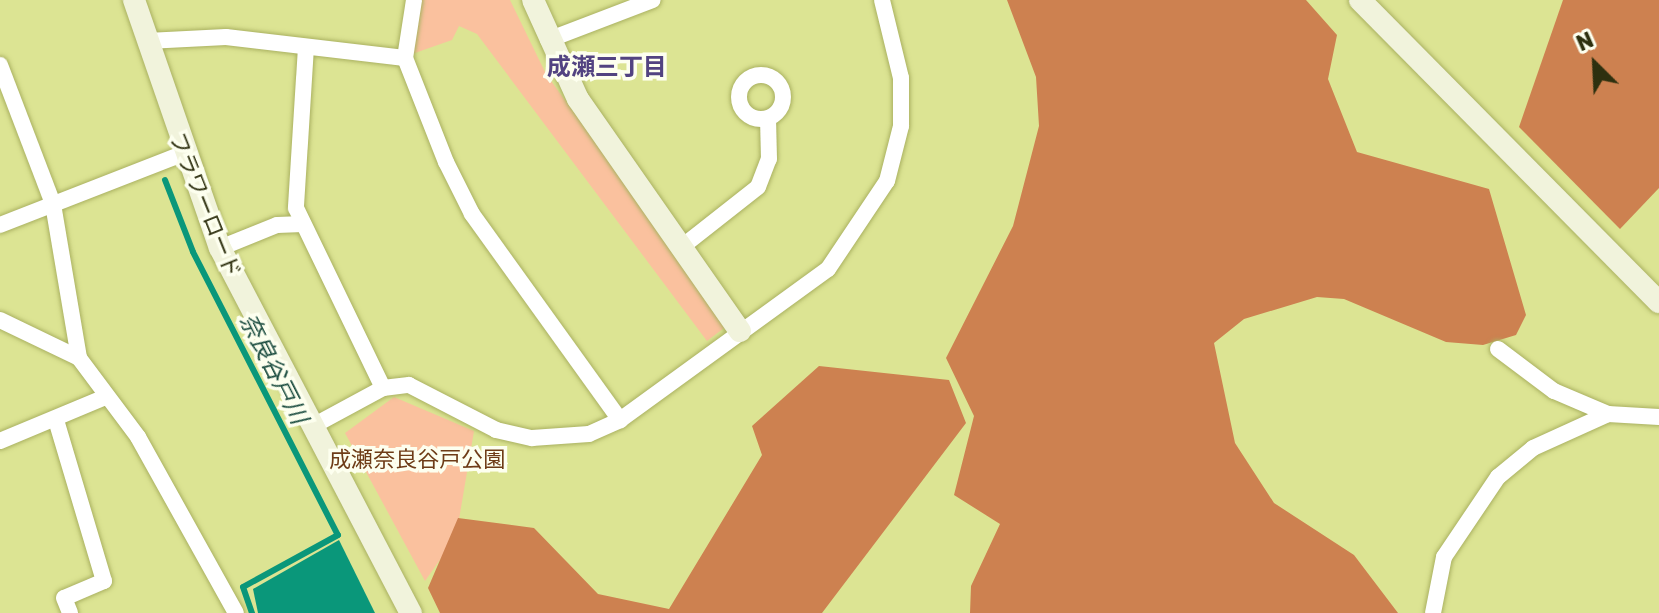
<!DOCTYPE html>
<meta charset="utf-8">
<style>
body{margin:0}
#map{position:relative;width:1659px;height:613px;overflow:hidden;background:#dce493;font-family:Rubik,"Noto Sans JP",sans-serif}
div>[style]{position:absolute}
.green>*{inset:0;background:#fac19e}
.forest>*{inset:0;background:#cd8150}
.water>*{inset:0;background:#0a977a}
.stream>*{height:6px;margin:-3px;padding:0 3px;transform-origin:3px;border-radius:3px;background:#0a977a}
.roads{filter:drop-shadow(0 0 2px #aab161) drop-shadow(0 0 2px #aab161)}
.street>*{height:16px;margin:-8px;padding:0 8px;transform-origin:8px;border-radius:8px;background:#fff}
.street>.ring{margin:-8px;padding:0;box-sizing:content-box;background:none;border:16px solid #fff;border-radius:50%}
.secondary>*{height:22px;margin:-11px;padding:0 11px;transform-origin:11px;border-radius:11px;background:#f1f3dc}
span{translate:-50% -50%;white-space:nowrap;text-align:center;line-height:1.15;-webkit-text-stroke:7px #fdffef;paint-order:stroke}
.street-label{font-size:22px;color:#2e300f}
.park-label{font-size:22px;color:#6e3c17}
.neighbourhood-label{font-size:24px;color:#524381;font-weight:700}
.water-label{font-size:24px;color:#1c4d40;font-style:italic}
.north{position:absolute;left:1555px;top:24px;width:80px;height:80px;-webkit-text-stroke:6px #fdffef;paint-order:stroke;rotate:336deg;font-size:22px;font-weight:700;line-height:32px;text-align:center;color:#2e300f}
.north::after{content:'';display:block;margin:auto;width:28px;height:36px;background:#2e300f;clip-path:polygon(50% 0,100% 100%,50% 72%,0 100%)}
</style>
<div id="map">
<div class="green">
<div style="clip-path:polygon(418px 0,510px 0,546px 74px,728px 325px,707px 341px,477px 34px,459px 26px,452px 40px,412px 54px)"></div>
<div style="clip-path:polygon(394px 397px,474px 431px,456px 537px,425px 581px,345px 433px)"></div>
</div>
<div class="forest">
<div style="clip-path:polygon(1007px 0,1306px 0,1337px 35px,1328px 79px,1357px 152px,1489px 189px,1526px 315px,1516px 335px,1483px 345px,1446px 342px,1344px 299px,1317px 297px,1244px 319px,1214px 343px,1235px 443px,1274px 503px,1354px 555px,1398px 613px,970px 613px,971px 586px,1000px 524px,954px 495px,974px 416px,946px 358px,1013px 226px,1039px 126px,1036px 77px)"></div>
<div style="clip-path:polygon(1563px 0,1659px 0,1659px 188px,1620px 229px,1519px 127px)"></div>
<div style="clip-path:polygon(819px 366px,949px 380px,966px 423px,822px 613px,440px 613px,428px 588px,458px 518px,534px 528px,598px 594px,669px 609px,762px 455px,752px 426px)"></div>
</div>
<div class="water">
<div style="clip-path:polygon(339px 540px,375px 613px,258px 613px,253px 589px)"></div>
</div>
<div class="stream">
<div style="left:165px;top:180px;width:77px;rotate:68.7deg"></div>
<div style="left:193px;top:252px;width:318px;rotate:62.9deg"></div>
<div style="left:338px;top:535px;width:108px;rotate:151.3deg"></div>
<div style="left:243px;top:587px;width:28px;rotate:71deg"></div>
</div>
<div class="roads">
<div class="street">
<div style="left:414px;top:0;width:59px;rotate:98.8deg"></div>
<div style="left:405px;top:58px;width:112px;rotate:68.5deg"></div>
<div style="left:446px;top:162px;width:58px;rotate:63.4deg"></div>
<div style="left:472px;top:214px;width:254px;rotate:54.3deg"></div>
<div style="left:548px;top:40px;width:112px;rotate:-20.9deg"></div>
<div style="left:147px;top:41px;width:79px;rotate:-2.9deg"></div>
<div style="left:226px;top:37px;width:180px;rotate:6.7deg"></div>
<div style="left:306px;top:47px;width:161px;rotate:93.6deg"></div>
<div style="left:296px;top:208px;width:200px;rotate:64.2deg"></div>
<div style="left:0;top:65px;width:149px;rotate:69.1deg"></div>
<div style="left:53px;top:204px;width:156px;rotate:80.4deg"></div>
<div style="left:79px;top:358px;width:99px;rotate:53.2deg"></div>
<div style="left:138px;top:437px;width:201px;rotate:60.9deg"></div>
<div class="ring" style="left:739px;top:75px;width:28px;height:28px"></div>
<div style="left:0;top:225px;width:195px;rotate:-21.3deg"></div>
<div style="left:683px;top:246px;width:95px;rotate:-38.2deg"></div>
<div style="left:758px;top:187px;width:30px;rotate:-69deg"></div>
<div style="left:769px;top:159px;width:40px;rotate:-91.4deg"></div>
<div style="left:220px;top:248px;width:61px;rotate:-22deg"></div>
<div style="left:277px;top:225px;width:26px;rotate:-2deg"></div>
<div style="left:0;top:320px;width:88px;rotate:25.7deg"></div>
<div style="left:1498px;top:349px;width:70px;rotate:36.9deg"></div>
<div style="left:1554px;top:391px;width:59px;rotate:23.1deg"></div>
<div style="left:56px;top:420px;width:168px;rotate:73.4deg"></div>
<div style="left:104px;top:581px;width:43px;rotate:157deg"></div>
<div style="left:64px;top:598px;width:16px;rotate:68deg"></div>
<div style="left:311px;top:427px;width:82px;rotate:-28.4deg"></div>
<div style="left:383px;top:388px;width:26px;rotate:-7deg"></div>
<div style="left:409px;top:385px;width:98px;rotate:27.3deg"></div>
<div style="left:496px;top:430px;width:37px;rotate:13deg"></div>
<div style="left:532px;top:438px;width:57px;rotate:-4deg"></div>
<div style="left:589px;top:434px;width:34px;rotate:-24deg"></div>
<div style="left:620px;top:420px;width:257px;rotate:-36deg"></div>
<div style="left:828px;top:269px;width:106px;rotate:-56.2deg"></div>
<div style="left:887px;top:181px;width:57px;rotate:-75.7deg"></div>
<div style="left:901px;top:126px;width:48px;rotate:-90deg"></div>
<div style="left:901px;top:78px;width:80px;rotate:-103.7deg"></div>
<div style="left:0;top:441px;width:112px;rotate:-22.7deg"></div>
<div style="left:1433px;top:613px;width:57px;rotate:-78.9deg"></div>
<div style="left:1444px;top:557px;width:97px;rotate:-56deg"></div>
<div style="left:1498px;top:477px;width:45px;rotate:-39.6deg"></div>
<div style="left:1533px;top:448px;width:82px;rotate:-24.4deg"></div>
<div style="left:1608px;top:414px;width:51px;rotate:3.4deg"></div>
</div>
<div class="secondary">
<div style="left:134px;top:0;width:262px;rotate:70.9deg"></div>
<div style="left:220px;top:248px;width:412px;rotate:62.4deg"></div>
<div style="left:533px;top:0;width:109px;rotate:65.6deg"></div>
<div style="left:578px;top:99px;width:283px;rotate:55.1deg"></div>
<div style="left:1360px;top:0;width:425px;rotate:45.3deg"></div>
</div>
</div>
<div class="street-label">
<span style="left:205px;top:205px;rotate:68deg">フラワーロード</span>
</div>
<div class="park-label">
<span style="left:417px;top:460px">成瀬奈良谷戸公園</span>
</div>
<div class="neighbourhood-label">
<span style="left:607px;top:68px">成瀬三丁目</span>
</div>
<div class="water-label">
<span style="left:273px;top:369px;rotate:63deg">奈良谷戸川</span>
</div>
<div class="north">N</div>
</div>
